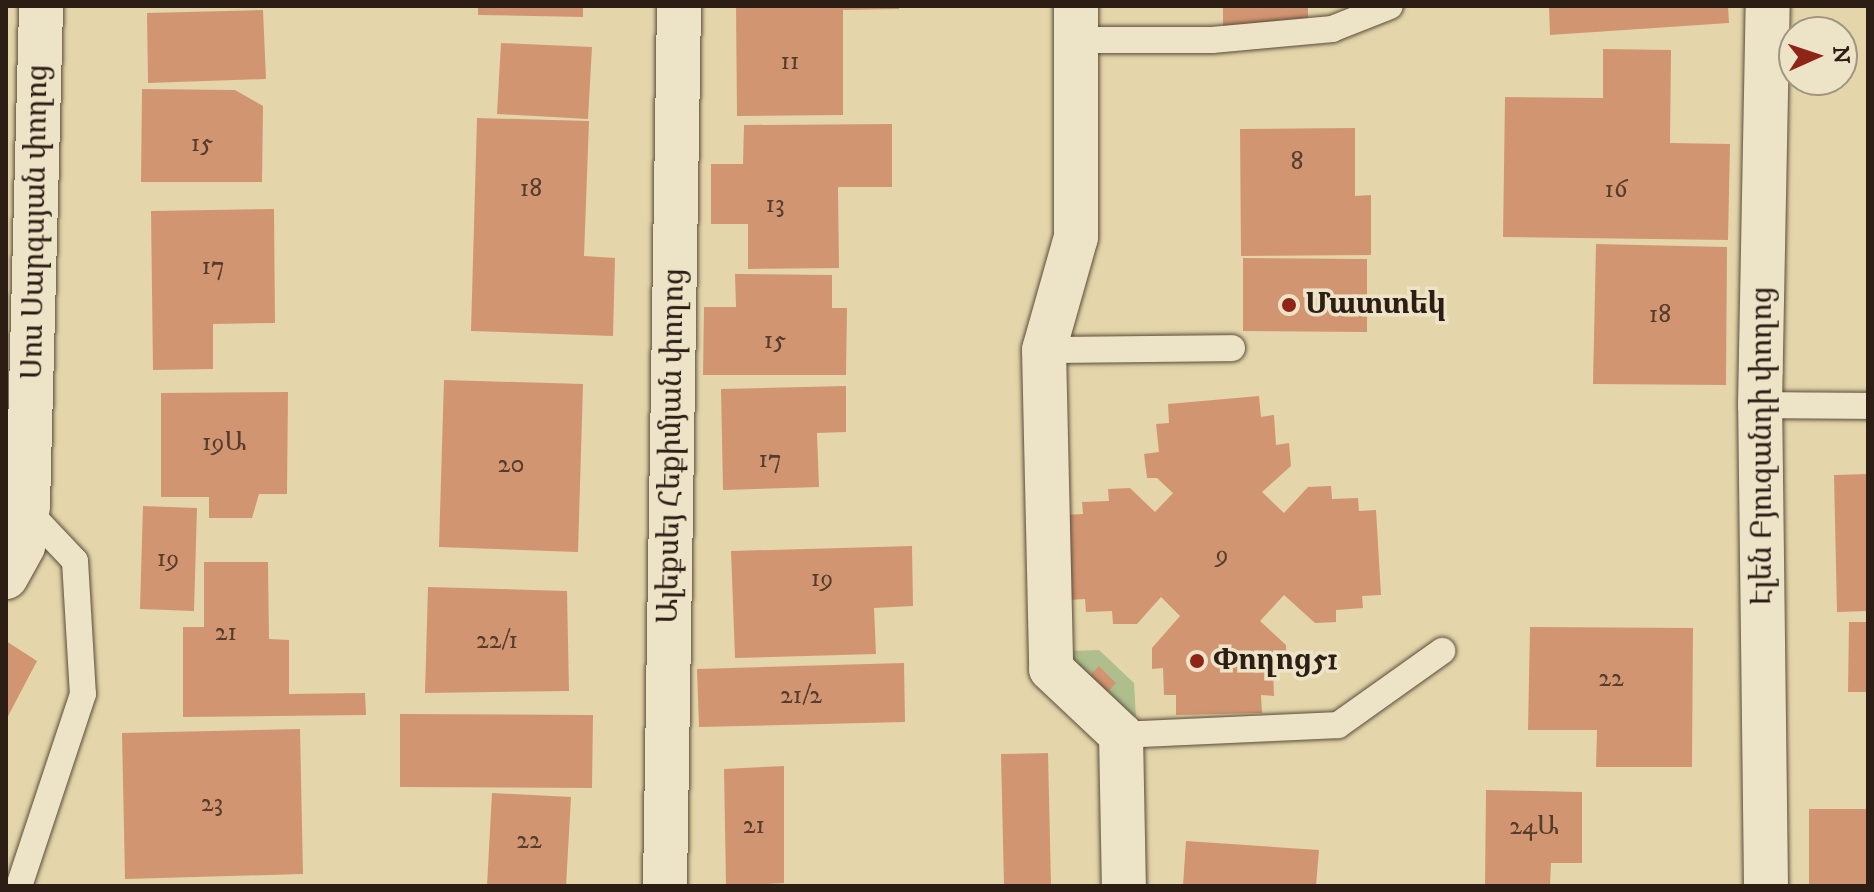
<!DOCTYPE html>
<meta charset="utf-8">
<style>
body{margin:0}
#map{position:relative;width:1874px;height:892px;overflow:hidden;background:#e4d6aa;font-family:"IM FELL DW Pica","Noto Serif Armenian",serif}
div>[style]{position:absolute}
.green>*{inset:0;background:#aebf8d}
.building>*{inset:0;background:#d29571}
.roads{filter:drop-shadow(0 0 2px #5a4c3a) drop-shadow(0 0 2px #5a4c3a)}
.service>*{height:26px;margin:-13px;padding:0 13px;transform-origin:13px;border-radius:13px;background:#ede4c8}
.minor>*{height:44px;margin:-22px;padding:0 22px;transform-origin:22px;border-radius:22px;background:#ede4c8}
.dots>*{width:22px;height:22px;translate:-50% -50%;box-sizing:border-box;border:4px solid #ede4c8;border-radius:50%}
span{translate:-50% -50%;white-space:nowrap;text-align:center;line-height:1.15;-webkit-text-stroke:7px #ede4c8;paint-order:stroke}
.number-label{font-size:26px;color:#563c2c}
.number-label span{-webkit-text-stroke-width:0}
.street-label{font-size:30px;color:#2c1e15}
.poi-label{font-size:30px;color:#2c1e15;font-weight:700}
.left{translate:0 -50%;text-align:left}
.frame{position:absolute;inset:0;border:8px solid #2c1e15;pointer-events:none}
.north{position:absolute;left:1778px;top:16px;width:80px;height:80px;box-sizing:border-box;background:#ede4c8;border:2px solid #a09580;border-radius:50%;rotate:87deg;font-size:22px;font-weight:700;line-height:32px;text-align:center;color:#2c1e15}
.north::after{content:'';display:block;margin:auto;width:28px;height:36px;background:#8f2418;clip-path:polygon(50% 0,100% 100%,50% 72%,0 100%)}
</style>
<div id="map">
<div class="green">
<div style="clip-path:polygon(1099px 650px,1134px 683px,1136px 716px,1114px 717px,1071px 676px,1069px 651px)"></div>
</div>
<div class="building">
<div style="clip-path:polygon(478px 6px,583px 6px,583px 17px,478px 15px)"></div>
<div style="clip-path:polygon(736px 6px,899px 6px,899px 9px,843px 10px,843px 115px,737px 116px)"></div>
<div style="clip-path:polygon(1223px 6px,1308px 6px,1308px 27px,1223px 27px)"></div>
<div style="clip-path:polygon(1549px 6px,1728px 6px,1729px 23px,1550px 35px)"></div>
<div style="clip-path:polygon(263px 10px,266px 79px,148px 83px,147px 13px)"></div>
<div style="clip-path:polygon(501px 43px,592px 47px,588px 119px,497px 114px)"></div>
<div style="clip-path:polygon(1603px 49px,1671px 50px,1670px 143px,1730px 144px,1728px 240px,1503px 237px,1505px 97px,1603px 98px)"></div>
<div style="clip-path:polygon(142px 89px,235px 90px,263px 106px,262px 182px,141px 182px)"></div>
<div style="clip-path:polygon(477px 118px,589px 121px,584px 256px,615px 258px,613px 336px,471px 331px)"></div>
<div style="clip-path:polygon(892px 124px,892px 187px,838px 187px,839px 268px,748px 269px,748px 224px,711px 224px,711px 164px,743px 164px,744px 125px)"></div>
<div style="clip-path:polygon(1355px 128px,1355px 196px,1371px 195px,1371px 255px,1241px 256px,1240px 129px)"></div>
<div style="clip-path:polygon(274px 209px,275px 323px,213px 324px,213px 369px,153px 370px,151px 211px)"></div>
<div style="clip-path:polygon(1596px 244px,1727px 247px,1726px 385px,1593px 384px)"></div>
<div style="clip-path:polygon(1243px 258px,1367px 259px,1367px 332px,1243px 331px)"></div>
<div style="clip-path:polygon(735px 274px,832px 275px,832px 308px,847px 308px,846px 375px,703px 375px,704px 307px,736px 307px)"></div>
<div style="clip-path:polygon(444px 380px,583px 384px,578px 552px,439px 547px)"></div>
<div style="clip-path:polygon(846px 386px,846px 432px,817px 433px,819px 487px,723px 490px,721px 389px)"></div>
<div style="clip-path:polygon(288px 392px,287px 494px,259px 494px,252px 518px,209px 518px,209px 497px,161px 497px,161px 393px)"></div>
<div style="clip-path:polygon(1259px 396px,1261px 417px,1274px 415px,1276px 445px,1289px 443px,1291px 466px,1262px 492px,1284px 513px,1308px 487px,1331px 486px,1332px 499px,1358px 498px,1359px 511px,1376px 510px,1381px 595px,1362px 596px,1363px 608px,1336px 610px,1336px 622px,1315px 623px,1284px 595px,1260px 621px,1286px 645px,1287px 669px,1273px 669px,1274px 696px,1261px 695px,1262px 713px,1176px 715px,1176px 695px,1164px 695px,1163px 668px,1152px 669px,1152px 648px,1180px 616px,1161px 597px,1137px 624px,1113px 624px,1112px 611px,1086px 612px,1085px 599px,1067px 600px,1063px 515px,1083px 514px,1082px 502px,1109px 501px,1108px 489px,1130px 488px,1155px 512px,1173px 493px,1157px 478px,1147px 478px,1144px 454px,1159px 452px,1156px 424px,1169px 423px,1168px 404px)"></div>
<div style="clip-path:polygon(1868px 474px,1868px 611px,1837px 612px,1834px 475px)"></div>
<div style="clip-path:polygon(143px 506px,197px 508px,194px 611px,140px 609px)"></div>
<div style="clip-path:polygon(912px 546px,913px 606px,874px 608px,876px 654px,735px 658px,731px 551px)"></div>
<div style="clip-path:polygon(204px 562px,268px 562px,269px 639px,289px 640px,289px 694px,365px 693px,366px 715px,183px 717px,183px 627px,204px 627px)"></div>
<div style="clip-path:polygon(428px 587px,567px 591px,569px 691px,425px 693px)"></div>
<div style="clip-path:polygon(1849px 622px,1868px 622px,1868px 692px,1848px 692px)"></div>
<div style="clip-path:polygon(1530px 627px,1693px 628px,1692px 767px,1596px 767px,1597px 730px,1528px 730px)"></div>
<div style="clip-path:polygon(6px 641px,37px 661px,6px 720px)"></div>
<div style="clip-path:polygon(904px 663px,905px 722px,699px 727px,697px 669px)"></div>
<div style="clip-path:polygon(1099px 666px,1116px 683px,1099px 701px,1081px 684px)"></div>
<div style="clip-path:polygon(400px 714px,593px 715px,592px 788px,400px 787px)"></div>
<div style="clip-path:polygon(300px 729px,303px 874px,125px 879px,122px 733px)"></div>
<div style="clip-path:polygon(1048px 753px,1051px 886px,1004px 886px,1001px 754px)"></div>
<div style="clip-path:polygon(784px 766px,784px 883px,726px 886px,724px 769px)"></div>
<div style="clip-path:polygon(1486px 790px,1582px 792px,1582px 863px,1551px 863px,1550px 886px,1485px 886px)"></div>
<div style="clip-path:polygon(492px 793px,571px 797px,566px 886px,487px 886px)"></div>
<div style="clip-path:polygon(1809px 809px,1868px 809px,1868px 886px,1809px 886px)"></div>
<div style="clip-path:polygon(1186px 841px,1319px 850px,1316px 886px,1183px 886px)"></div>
</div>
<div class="roads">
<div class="service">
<div style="left:1077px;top:40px;width:135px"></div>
<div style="left:1212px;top:40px;width:121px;rotate:-5.2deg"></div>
<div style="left:1332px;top:29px;width:62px;rotate:-21.6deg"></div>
<div style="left:1044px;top:350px;width:188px;rotate:-0.6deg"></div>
<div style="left:1760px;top:405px;width:108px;rotate:0.5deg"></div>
<div style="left:6px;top:488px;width:100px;rotate:46.6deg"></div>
<div style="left:75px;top:561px;width:133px;rotate:86.6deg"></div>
<div style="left:83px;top:694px;width:202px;rotate:108.4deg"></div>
<div style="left:1121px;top:735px;width:217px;rotate:-2.6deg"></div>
<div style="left:1338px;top:725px;width:128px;rotate:-35.4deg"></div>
</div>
<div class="minor">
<div style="left:1076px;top:6px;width:231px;rotate:90deg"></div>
<div style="left:1076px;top:237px;width:117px;rotate:105.8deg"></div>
<div style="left:1044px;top:350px;width:319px;rotate:88.7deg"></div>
<div style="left:1051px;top:669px;width:96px;rotate:43.3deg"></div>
<div style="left:1121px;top:735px;width:151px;rotate:88.9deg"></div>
<div style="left:6px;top:577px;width:35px;rotate:-61deg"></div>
<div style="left:23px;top:546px;width:41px;rotate:-83deg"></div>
<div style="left:28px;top:505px;width:499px;rotate:-88.5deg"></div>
<div style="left:665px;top:886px;width:880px;rotate:-89.09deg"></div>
<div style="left:1766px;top:886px;width:481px;rotate:-90.7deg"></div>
<div style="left:1760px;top:405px;width:399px;rotate:-88.9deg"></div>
</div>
</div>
<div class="dots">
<div style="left:1289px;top:305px;background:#8f2418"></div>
<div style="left:1197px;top:661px;background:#8f2418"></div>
</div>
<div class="number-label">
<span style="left:790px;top:62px">11</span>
<span style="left:202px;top:144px">15</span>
<span style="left:1297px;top:162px">8</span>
<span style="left:531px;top:189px">18</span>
<span style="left:1616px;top:190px">16</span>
<span style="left:775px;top:205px">13</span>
<span style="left:213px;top:267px">17</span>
<span style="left:1660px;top:315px">18</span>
<span style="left:775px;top:341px">15</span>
<span style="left:224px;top:443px">19Ա</span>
<span style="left:770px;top:460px">17</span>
<span style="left:511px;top:465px">20</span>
<span style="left:1222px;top:555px">9</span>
<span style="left:168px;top:559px">19</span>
<span style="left:822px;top:579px">19</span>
<span style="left:226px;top:633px">21</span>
<span style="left:497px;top:641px">22/1</span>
<span style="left:1611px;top:679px">22</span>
<span style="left:801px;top:696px">21/2</span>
<span style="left:212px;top:804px">23</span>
<span style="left:754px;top:826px">21</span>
<span style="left:1534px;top:827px">24Ա</span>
<span style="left:529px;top:841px">22</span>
</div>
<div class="street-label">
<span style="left:36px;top:222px;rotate:-89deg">Սոս Սարգսյան փողոց</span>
<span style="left:672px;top:446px;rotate:-89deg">Ալեքսեյ Հեքիմյան փողոց</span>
<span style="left:1763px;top:446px;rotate:-90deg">Էլեն Բյուզանդի փողոց</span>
</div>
<div class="poi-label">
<span class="left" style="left:1305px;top:305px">Մատտեկ</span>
<span class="left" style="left:1213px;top:661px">Փողոց51</span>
</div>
<div class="frame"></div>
<div class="north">N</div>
</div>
